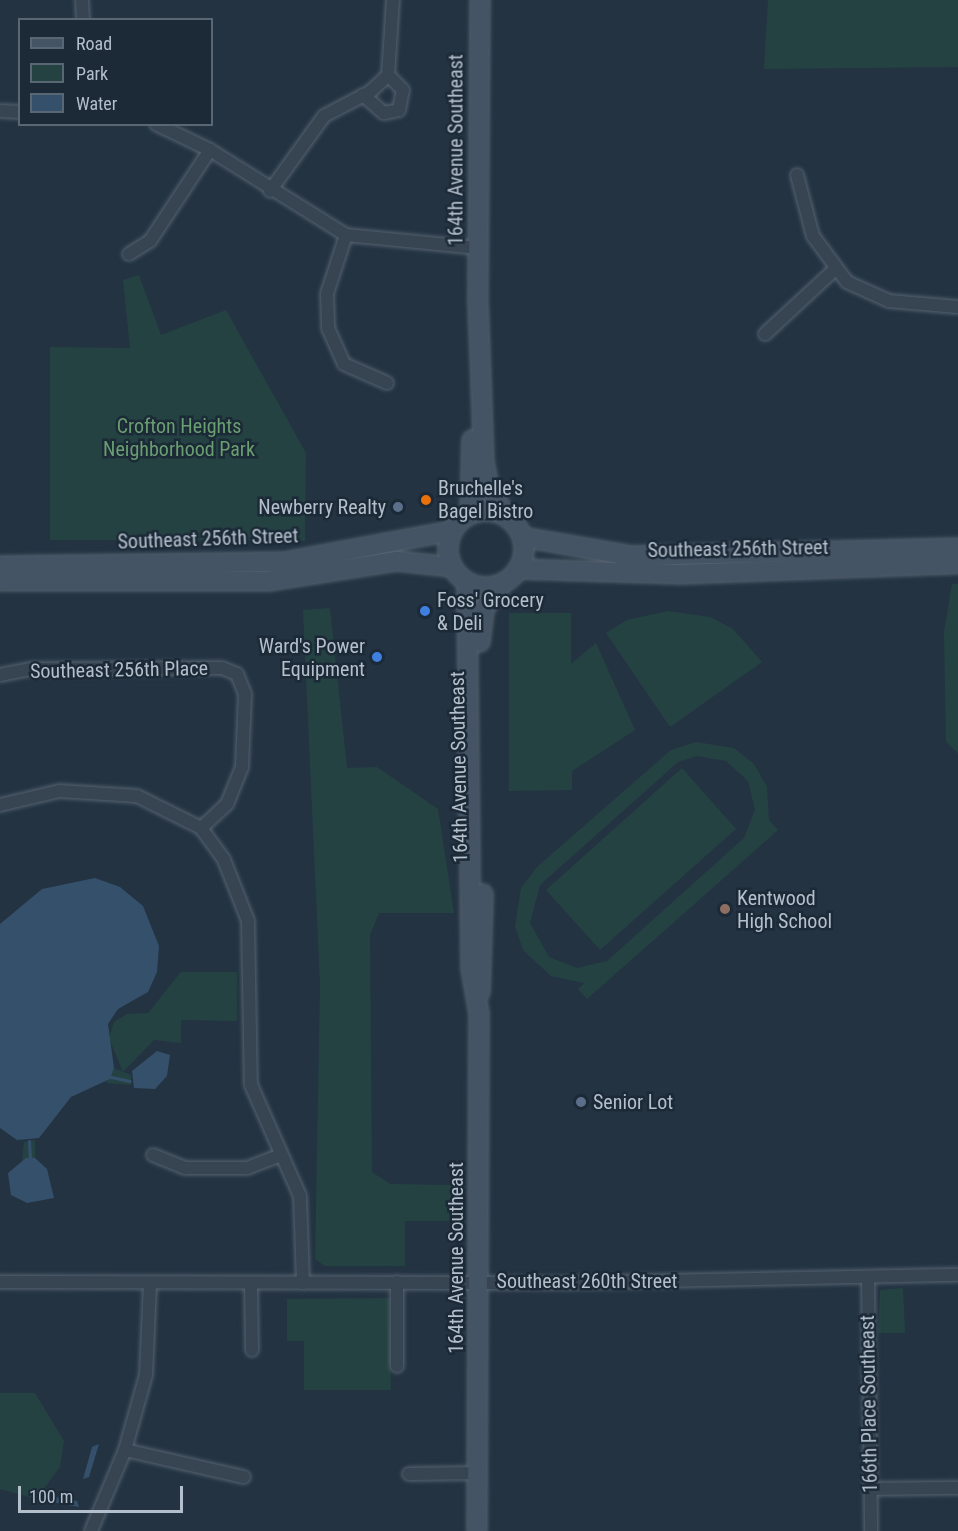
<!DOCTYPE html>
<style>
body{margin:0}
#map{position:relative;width:958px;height:1531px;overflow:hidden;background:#233342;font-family:"Roboto Condensed",sans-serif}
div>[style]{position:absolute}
.green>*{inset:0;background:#254243}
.water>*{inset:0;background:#35506b}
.stream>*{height:3px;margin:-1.5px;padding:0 1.5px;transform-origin:1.5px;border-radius:1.5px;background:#35506b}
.roads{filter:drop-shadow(0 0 2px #55626f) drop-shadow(0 0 2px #55626f)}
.street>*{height:12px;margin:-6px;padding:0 6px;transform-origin:6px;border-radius:6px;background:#374552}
.secondary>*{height:18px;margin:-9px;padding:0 9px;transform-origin:9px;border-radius:9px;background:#455465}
.secondary>.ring{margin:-9px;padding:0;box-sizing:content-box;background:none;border:18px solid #455465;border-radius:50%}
.dots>*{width:16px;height:16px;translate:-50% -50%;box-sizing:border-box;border:3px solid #1c2a37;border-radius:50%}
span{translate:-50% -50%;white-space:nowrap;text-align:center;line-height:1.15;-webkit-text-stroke:5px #1c2a37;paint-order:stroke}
.street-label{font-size:20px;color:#b4bfcc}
.park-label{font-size:20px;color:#699f70}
.poi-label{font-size:20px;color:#b4bfcc}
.left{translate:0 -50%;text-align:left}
.right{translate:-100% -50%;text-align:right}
.legend{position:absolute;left:18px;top:18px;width:195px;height:108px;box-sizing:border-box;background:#1c2a37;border:2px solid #596673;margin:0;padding:8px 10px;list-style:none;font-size:18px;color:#b4bfcc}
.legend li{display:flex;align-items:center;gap:12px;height:30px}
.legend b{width:30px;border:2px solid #596673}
.scale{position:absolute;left:18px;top:1486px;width:165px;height:27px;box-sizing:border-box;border:3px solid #b4bfcc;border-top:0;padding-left:8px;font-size:18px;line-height:21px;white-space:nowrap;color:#b4bfcc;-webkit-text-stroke:4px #1c2a37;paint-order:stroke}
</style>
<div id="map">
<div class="green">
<div style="clip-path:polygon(768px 0,958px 0,958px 67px,764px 69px)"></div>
<div style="clip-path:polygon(139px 275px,161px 335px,226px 310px,306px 453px,305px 541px,50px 540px,50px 347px,130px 348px,123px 280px)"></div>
<div style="clip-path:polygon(952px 584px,958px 584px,958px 753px,946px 742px,944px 632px)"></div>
<div style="clip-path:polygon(330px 608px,347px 768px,377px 767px,438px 809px,454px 913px,379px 913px,370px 935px,372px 1172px,390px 1184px,452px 1185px,454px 1221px,405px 1221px,405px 1266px,325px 1266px,315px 1259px,320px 985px,303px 610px)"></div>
<div style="clip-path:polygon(668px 611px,710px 617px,733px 629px,762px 662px,670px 727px,606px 633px,627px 620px)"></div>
<div style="clip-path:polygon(509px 613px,571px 613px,571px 664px,596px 643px,635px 730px,572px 771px,572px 790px,509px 791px)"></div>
<div style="clip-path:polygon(evenodd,696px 742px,734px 748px,754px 764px,767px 787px,769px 820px,778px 830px,587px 999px,578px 989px,584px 983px,551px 976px,523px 950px,515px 926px,521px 888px,537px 867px,671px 750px,696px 742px,697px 756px,726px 761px,748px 781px,755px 810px,744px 838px,607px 961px,577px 968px,549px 957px,530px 923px,540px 885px,678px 762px,697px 756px)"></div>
<div style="clip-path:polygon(682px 768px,736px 829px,600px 950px,546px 890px)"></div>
<div style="clip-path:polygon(181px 972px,237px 972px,237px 1021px,181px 1020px,181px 1043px,154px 1040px,123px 1072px,109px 1038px,114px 1022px,127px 1014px,148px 1013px)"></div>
<div style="clip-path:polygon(114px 1068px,131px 1075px,131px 1085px,106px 1083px)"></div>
<div style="clip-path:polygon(35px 1140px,35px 1158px,22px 1160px,24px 1142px)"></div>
<div style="clip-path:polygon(903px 1288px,905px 1333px,878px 1333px,880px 1290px)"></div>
<div style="clip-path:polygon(390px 1298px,391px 1390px,304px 1390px,304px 1341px,287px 1341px,287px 1299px)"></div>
<div style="clip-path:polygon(0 1393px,35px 1393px,64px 1441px,60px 1467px,36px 1499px,0 1489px)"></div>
</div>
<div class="water">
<div style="clip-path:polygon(95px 878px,120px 887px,143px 906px,159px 946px,157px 972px,148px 992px,118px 1009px,108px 1024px,114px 1068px,110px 1079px,71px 1097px,39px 1138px,17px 1140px,0 1128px,0 924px,42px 889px)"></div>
<div style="clip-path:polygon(157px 1051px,170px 1055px,167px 1076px,155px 1089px,134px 1088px,132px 1071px)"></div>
<div style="clip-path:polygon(26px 1158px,35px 1158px,47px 1169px,54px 1198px,27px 1203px,11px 1195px,8px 1173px)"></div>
<div style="clip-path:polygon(99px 1444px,89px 1477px,83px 1479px,92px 1447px)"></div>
<div style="clip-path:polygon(56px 1497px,77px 1501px,79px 1507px,51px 1502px)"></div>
</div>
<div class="stream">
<div style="left:111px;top:1077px;width:19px;rotate:12deg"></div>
<div style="left:29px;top:1141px;width:17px;rotate:87deg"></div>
</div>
<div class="roads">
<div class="street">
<div style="left:82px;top:0;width:20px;rotate:87deg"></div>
<div style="left:363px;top:95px;width:28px;rotate:41deg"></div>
<div style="left:384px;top:113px;width:15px;rotate:-11deg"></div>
<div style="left:399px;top:110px;width:20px;rotate:-79deg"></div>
<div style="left:403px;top:90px;width:21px;rotate:-135deg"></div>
<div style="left:0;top:111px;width:20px;rotate:3deg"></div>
<div style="left:156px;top:124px;width:60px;rotate:25.7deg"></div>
<div style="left:210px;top:150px;width:160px;rotate:32deg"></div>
<div style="left:346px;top:235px;width:133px;rotate:5.6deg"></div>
<div style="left:797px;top:175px;width:63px;rotate:75.3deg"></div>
<div style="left:813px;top:236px;width:57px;rotate:53.5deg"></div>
<div style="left:847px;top:282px;width:46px;rotate:24.3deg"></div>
<div style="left:889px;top:301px;width:69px;rotate:5deg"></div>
<div style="left:270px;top:191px;width:92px;rotate:-54.2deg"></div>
<div style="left:324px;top:116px;width:52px;rotate:-27.6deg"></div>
<div style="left:370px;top:92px;width:25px;rotate:-43deg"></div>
<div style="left:388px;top:75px;width:75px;rotate:-86.2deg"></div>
<div style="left:346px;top:235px;width:62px;rotate:107.9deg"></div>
<div style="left:327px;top:294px;width:34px;rotate:88deg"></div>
<div style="left:328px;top:328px;width:39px;rotate:66deg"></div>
<div style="left:344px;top:364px;width:47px;rotate:23.8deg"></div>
<div style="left:129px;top:254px;width:25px;rotate:-32deg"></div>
<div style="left:150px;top:241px;width:109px;rotate:-56.6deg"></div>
<div style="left:765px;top:334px;width:94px;rotate:-42.8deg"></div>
<div style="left:0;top:675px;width:33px;rotate:-11deg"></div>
<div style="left:32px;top:669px;width:190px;rotate:-0.3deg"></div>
<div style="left:222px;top:668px;width:16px;rotate:22deg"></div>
<div style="left:237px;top:674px;width:22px;rotate:68deg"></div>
<div style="left:245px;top:694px;width:73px;rotate:92.4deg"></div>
<div style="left:242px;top:767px;width:40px;rotate:112deg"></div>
<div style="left:227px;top:804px;width:35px;rotate:137deg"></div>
<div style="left:0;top:805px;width:61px;rotate:-13.3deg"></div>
<div style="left:59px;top:791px;width:78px;rotate:3.7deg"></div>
<div style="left:137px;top:796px;width:72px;rotate:26.6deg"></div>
<div style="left:201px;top:828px;width:39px;rotate:54deg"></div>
<div style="left:224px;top:860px;width:66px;rotate:68.5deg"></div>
<div style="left:248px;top:921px;width:164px;rotate:89deg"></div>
<div style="left:251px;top:1085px;width:121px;rotate:66.2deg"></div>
<div style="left:300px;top:1196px;width:87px;rotate:88deg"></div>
<div style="left:153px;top:1155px;width:35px;rotate:22deg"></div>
<div style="left:186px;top:1168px;width:61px"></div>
<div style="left:247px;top:1168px;width:36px;rotate:-21deg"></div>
<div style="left:868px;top:1277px;width:254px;rotate:89.3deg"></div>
<div style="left:0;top:1282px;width:565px;rotate:0.1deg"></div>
<div style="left:565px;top:1283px;width:393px;rotate:-1.2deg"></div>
<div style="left:251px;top:1284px;width:66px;rotate:89.1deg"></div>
<div style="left:397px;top:1366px;width:84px;rotate:-90deg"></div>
<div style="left:125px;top:1450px;width:122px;rotate:12.8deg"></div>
<div style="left:409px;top:1474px;width:70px;rotate:-0.8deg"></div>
<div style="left:870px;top:1489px;width:88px;rotate:-0.7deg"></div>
<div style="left:91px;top:1531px;width:88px;rotate:-67.2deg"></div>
<div style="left:125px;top:1450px;width:78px;rotate:-74.4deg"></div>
<div style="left:146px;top:1375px;width:91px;rotate:-87.5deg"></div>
</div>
<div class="secondary">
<div style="left:480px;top:0;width:301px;rotate:90.4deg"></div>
<div style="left:478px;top:301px;width:161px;rotate:87.9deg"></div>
<div style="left:484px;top:462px;width:25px;rotate:79deg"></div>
<div style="left:489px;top:487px;width:34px;rotate:60deg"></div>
<div class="ring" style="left:448px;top:511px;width:58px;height:58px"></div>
<div style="left:470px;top:514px;width:74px;rotate:-88.5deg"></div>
<div style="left:522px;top:537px;width:112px;rotate:9.8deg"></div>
<div style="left:632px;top:556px;width:326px;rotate:-1.4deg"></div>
<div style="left:0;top:566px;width:284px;rotate:-0.8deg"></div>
<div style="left:284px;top:562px;width:170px;rotate:-10.5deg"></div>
<div style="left:518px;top:569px;width:163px;rotate:1.8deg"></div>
<div style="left:681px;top:574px;width:277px;rotate:-2.1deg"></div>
<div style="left:0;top:581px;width:268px"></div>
<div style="left:268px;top:581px;width:131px;rotate:-8.8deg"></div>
<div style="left:397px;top:561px;width:54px;rotate:6.3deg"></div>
<div style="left:467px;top:583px;width:385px;rotate:89.4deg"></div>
<div style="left:471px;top:968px;width:47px;rotate:80.1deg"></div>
<div style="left:479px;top:1014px;width:517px;rotate:90.22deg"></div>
<div style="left:480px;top:642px;width:33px;rotate:-83deg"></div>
<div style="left:484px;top:609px;width:32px;rotate:-54deg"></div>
<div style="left:480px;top:992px;width:98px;rotate:-88.2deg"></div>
</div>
</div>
<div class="dots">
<div style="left:426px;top:500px;background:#e8710a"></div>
<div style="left:398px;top:507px;background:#5c6f8a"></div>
<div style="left:425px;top:611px;background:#3f7fe0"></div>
<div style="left:377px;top:657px;background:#3f7fe0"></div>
<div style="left:725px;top:909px;background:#8d6e63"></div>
<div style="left:581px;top:1102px;background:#5c6f8a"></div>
</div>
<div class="street-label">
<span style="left:456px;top:150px;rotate:-90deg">164th Avenue Southeast</span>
<span style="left:208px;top:539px;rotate:-2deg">Southeast 256th Street</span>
<span style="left:738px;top:549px;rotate:-1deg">Southeast 256th Street</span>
<span style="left:119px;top:670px;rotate:-1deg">Southeast 256th Place</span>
<span style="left:459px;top:767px;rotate:-91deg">164th Avenue Southeast</span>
<span style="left:456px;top:1258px;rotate:-90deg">164th Avenue Southeast</span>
<span style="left:587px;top:1281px">Southeast 260th Street</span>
<span style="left:869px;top:1404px;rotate:-91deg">166th Place Southeast</span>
</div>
<div class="park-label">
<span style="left:179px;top:438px">Crofton Heights<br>Neighborhood Park</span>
</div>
<div class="poi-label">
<span class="left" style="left:438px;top:500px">Bruchelle's<br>Bagel Bistro</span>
<span class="right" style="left:386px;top:507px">Newberry Realty</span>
<span class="left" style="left:437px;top:612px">Foss' Grocery<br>&amp; Deli</span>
<span class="right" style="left:365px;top:658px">Ward's Power<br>Equipment</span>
<span class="left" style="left:737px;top:910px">Kentwood<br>High School</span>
<span class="left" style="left:593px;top:1102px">Senior Lot</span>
</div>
<ul class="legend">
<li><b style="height:8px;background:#455465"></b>Road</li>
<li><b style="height:16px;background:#254243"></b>Park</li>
<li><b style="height:16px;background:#35506b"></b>Water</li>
</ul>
<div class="scale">100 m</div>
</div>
